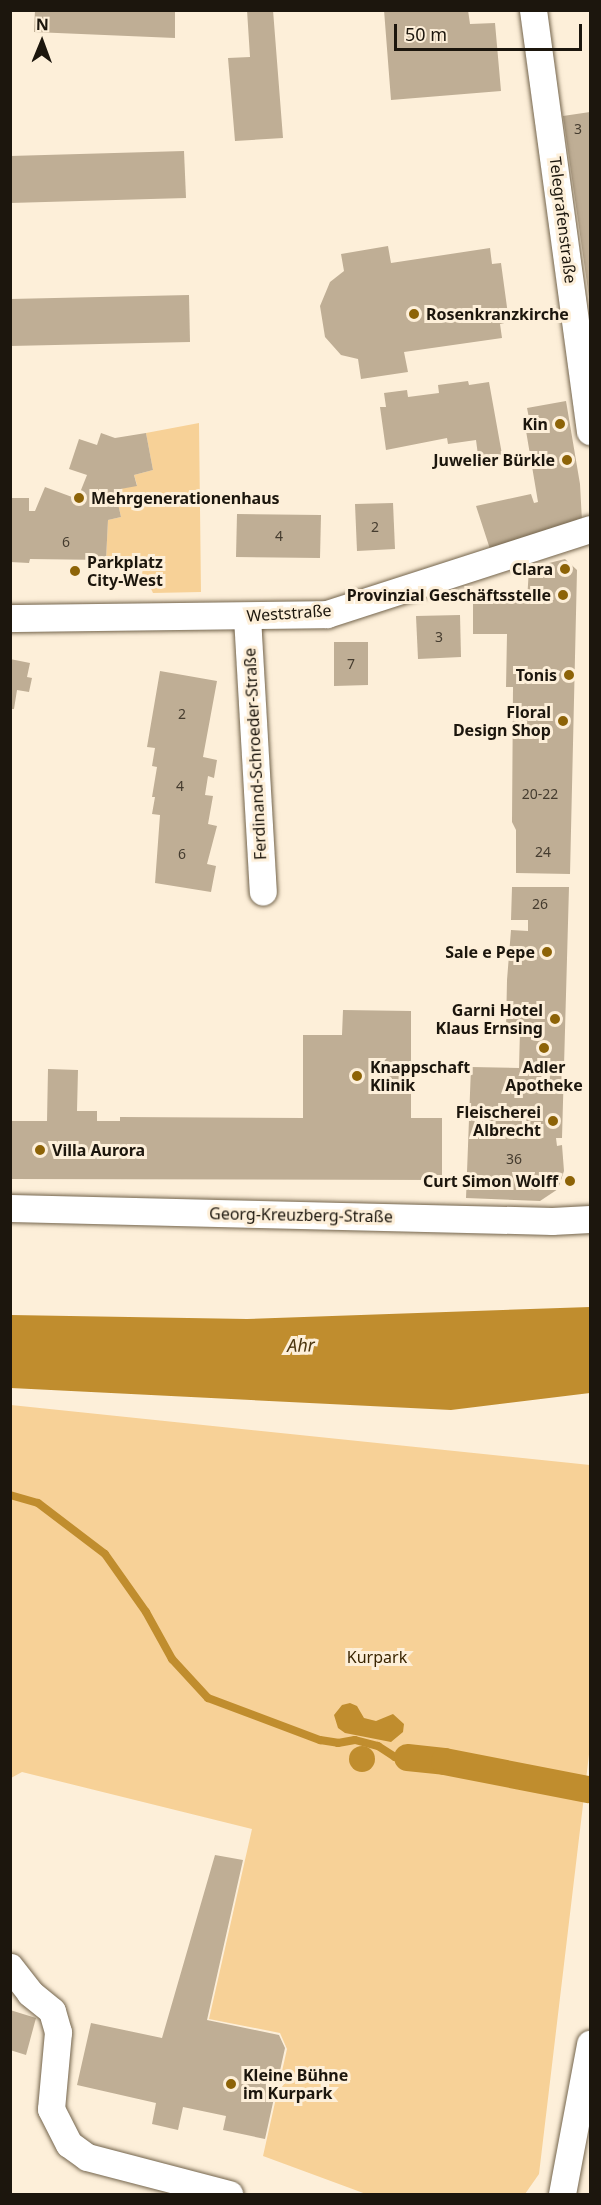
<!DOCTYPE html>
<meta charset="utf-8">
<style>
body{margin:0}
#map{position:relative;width:601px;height:2205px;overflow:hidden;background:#fdefd9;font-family:"Noto Sans",sans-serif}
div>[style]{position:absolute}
.green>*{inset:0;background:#f7d197}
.water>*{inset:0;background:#c08d2e}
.round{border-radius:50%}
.stream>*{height:8px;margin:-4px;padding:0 4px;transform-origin:4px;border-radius:4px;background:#c08d2e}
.canal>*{height:27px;margin:-13.5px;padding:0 13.5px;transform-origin:13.5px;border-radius:13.5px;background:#c08d2e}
.building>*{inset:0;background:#bfae95}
.roads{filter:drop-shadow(0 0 2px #73644c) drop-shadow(0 0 2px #73644c)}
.minor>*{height:27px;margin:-13.5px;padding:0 13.5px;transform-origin:13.5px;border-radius:13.5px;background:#fff}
.dots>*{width:16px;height:16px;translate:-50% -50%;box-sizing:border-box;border:3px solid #fdefd9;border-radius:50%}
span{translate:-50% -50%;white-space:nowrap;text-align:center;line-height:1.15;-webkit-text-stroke:6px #fdefd9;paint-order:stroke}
.number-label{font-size:14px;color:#453c2f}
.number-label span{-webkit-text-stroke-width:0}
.street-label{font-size:16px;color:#1c160d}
.poi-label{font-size:16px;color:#1c160d;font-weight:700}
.left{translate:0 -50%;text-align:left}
.right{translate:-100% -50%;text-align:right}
.park-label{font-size:16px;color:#392400}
.water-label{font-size:18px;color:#4d3711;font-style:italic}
.frame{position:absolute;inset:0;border:12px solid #1c160d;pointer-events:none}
.north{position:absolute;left:12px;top:12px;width:60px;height:60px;-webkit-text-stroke:4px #fdefd9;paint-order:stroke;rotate:1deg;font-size:16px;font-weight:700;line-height:24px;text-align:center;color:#1c160d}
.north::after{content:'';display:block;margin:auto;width:21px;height:27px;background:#1c160d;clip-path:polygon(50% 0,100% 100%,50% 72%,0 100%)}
.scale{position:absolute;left:394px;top:24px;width:188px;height:27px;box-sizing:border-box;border:3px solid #1c160d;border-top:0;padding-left:8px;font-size:18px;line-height:21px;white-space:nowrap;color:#1c160d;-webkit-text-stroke:4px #fdefd9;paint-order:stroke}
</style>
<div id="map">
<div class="green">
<div style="clip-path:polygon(199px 423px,201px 592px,153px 593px,145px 576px,134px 566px,106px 560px,108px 520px,121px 517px,115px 490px,137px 485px,134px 475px,153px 470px,146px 433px)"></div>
<div style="clip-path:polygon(11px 1405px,590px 1465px,590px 1746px,539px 2174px,525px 2194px,366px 2194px,263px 2156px,287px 2049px,280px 2033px,209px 2019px,252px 1829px,22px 1772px,11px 1778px)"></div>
</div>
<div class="water">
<div style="clip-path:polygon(590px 1307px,590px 1393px,451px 1410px,11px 1388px,11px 1315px,247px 1319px)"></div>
<div style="clip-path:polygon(350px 1703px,357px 1706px,364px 1718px,376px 1721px,393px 1714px,404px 1724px,403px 1732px,391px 1742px,345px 1733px,338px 1728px,334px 1715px,342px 1705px)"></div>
<div class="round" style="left:349px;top:1746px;width:26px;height:26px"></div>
</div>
<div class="stream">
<div style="left:10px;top:1495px;width:29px;rotate:16deg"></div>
<div style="left:38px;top:1503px;width:84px;rotate:37.3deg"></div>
<div style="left:105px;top:1554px;width:71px;rotate:54.7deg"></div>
<div style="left:146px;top:1612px;width:54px;rotate:61deg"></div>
<div style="left:172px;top:1659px;width:53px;rotate:47.3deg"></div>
<div style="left:208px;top:1698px;width:120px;rotate:20.6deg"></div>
<div style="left:320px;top:1740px;width:18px;rotate:9deg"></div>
<div style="left:338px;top:1743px;width:17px;rotate:-10deg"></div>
<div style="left:355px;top:1740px;width:24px;rotate:15deg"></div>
<div style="left:378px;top:1746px;width:20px;rotate:33deg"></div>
<div style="left:395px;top:1757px;width:12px"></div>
</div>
<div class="canal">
<div style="left:407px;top:1757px;width:37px;rotate:6deg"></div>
<div style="left:444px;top:1761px;width:146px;rotate:11.1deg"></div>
</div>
<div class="building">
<div style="clip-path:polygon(35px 10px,175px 10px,175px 38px,34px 32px)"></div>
<div style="clip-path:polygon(247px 10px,273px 10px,283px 138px,235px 141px,228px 58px,250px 57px)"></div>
<div style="clip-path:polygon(384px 10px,468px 10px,470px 24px,495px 23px,501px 91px,391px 100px)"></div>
<div style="clip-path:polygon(590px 112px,590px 297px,589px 297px,563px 116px)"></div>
<div style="clip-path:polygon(184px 151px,186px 198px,10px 203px,10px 156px)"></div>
<div style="clip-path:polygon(388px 246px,391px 263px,490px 248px,492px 264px,501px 263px,509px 322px,500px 324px,502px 338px,404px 352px,408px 372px,361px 379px,358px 359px,341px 355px,325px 337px,320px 306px,330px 282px,344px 271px,341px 254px)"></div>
<div style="clip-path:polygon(189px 295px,190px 342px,10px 346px,10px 299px)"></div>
<div style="clip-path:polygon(468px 381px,469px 385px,489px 382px,503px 460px,479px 463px,476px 440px,448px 444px,447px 438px,386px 450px,380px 407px,386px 407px,384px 393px,407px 390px,408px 397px,439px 393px,438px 385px)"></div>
<div style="clip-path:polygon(566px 401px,580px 484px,582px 521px,491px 552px,476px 506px,531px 494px,534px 503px,538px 502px,524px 419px,529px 418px,527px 408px)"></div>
<div style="clip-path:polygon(101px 433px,115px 438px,146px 433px,153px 470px,134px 475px,137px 486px,115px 490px,121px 517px,108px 520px,106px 560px,30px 559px,29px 563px,10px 562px,10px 498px,29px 498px,29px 511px,35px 511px,45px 487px,72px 497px,79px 495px,87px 475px,69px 469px,79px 439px,97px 445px)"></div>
<div style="clip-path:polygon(393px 503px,395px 549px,357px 551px,355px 504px)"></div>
<div style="clip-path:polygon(237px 514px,321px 515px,320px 558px,236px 557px)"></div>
<div style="clip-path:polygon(565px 559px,577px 570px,570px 874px,516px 873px,516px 830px,512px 822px,513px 687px,506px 687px,507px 634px,473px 634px,473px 601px,527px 601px,529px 568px)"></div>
<div style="clip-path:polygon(460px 615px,461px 657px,418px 659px,416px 616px)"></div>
<div style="clip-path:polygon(334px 642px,368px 642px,368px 685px,334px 686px)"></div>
<div style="clip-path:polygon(10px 659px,30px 663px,27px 677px,32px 678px,29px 692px,17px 690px,14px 709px,10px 709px)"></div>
<div style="clip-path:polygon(160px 671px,217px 681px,203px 757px,217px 760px,214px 778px,208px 776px,205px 795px,213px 796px,208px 824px,217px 826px,207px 864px,216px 866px,211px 892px,155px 883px,160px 815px,152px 814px,155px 797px,152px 797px,157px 767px,152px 766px,155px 748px,147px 747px)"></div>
<div style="clip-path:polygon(512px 887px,569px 887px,562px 1138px,556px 1138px,557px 1146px,562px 1145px,564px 1171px,558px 1189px,540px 1201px,466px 1198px,471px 1067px,519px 1068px,520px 1030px,506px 1030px,507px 980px,511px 930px,528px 931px,528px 920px,511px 920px)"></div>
<div style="clip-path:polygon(343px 1010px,411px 1011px,411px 1118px,442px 1118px,442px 1180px,10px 1179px,10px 1121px,47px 1121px,48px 1069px,78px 1070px,77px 1111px,97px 1111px,97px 1121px,120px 1121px,120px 1117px,303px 1118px,303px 1035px,342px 1035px)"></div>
<div style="clip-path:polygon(215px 1855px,243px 1860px,207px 2020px,279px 2035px,285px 2048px,265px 2139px,223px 2130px,226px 2116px,183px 2107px,178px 2130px,152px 2124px,156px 2103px,77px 2085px,91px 2023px,162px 2038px)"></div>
<div style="clip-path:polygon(10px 2010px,36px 2018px,26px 2055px,10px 2050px)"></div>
</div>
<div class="roads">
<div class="minor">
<div style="left:533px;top:10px;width:425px;rotate:82.3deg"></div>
<div style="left:247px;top:617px;width:275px;rotate:86.7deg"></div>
<div style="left:10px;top:618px;width:317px;rotate:-0.7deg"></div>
<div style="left:327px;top:614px;width:276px;rotate:-17.9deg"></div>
<div style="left:10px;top:1208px;width:542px;rotate:1.37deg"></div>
<div style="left:552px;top:1221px;width:38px;rotate:-3deg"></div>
<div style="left:10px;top:1967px;width:33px;rotate:52deg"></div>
<div style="left:30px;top:1993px;width:28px;rotate:39deg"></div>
<div style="left:52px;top:2011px;width:22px;rotate:74deg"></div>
<div style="left:58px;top:2032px;width:77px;rotate:95.2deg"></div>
<div style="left:51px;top:2109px;width:39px;rotate:63deg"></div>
<div style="left:69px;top:2144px;width:22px;rotate:36deg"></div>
<div style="left:87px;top:2157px;width:147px;rotate:14.6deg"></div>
<div style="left:562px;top:2194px;width:153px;rotate:-79.4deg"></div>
</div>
</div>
<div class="dots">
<div style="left:414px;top:314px;background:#8d6307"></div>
<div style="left:560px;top:424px;background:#8d6307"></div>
<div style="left:567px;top:460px;background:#8d6307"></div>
<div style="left:79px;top:498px;background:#8d6307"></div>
<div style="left:565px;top:569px;background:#8d6307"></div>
<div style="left:75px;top:571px;background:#8d6307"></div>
<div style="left:563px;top:595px;background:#8d6307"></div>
<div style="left:569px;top:675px;background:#8d6307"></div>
<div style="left:563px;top:721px;background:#8d6307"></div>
<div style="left:547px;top:952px;background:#8d6307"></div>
<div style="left:555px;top:1019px;background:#8d6307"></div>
<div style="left:544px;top:1048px;background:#8d6307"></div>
<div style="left:357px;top:1076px;background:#8d6307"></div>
<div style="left:553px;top:1121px;background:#8d6307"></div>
<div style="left:40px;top:1150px;background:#8d6307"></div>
<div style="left:570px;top:1181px;background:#8d6307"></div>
<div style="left:231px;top:2084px;background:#8d6307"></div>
</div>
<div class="number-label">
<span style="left:578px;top:129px">3</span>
<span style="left:375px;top:527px">2</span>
<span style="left:279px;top:536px">4</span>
<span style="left:66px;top:542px">6</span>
<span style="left:439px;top:637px">3</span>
<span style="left:351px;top:664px">7</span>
<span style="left:182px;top:714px">2</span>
<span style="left:180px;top:786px">4</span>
<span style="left:540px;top:794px">20-22</span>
<span style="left:543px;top:852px">24</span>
<span style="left:182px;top:854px">6</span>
<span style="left:540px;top:904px">26</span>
<span style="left:514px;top:1159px">36</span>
</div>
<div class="street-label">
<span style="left:563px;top:220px;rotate:83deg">Telegrafenstraße</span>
<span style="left:289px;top:613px;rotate:-4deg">Weststraße</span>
<span style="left:255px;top:754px;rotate:-93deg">Ferdinand-Schroeder-Straße</span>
<span style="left:301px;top:1215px;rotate:1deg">Georg-Kreuzberg-Straße</span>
</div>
<div class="poi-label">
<span class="left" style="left:426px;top:314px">Rosenkranzkirche</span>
<span class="right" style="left:548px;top:424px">Kin</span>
<span class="right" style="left:555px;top:460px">Juwelier Bürkle</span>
<span class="left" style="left:91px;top:498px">Mehrgenerationenhaus</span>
<span class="left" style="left:87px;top:571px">Parkplatz<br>City-West</span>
<span class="right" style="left:553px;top:569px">Clara</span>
<span class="right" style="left:551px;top:595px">Provinzial Geschäftsstelle</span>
<span class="right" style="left:557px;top:675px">Tonis</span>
<span class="right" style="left:551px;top:721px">Floral<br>Design Shop</span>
<span class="right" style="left:535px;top:952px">Sale e Pepe</span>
<span class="right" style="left:543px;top:1019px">Garni Hotel<br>Klaus Ernsing</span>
<span class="left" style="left:370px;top:1076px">Knappschaft<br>Klinik</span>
<span style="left:544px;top:1076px">Adler<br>Apotheke</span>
<span class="right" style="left:541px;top:1121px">Fleischerei<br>Albrecht</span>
<span class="left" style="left:52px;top:1150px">Villa Aurora</span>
<span class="right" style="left:558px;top:1181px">Curt Simon Wolff</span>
<span class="left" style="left:243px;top:2084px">Kleine Bühne<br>im Kurpark</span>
</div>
<div class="park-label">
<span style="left:377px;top:1657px">Kurpark</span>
</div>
<div class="water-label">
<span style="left:301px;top:1345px;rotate:-1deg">Ahr</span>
</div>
<div class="frame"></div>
<div class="north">N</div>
<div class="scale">50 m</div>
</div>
